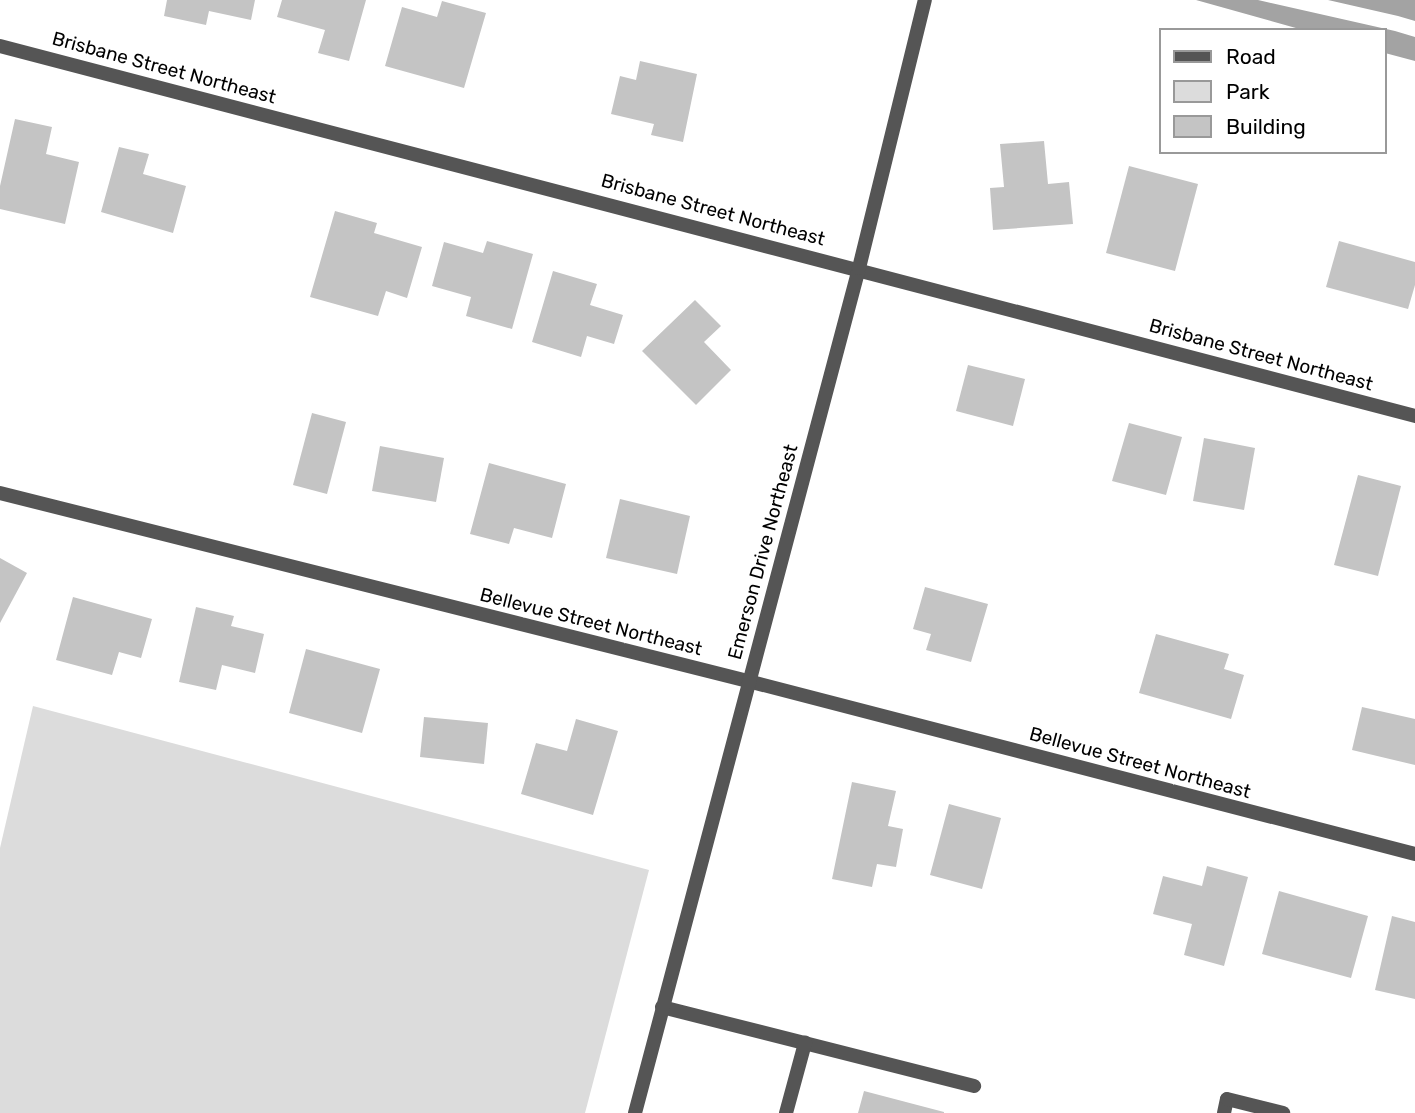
<!DOCTYPE html>
<style>
body{margin:0}
#map{position:relative;width:1415px;height:1113px;overflow:hidden;background:#fff;font-family:Rubik,sans-serif}
div>[style]{position:absolute}
.green>*{inset:0;background:#dcdcdc}
.water>*{inset:0;background:#a3a3a3}
.building>*{inset:0;background:#c4c4c4}
.service>*{height:14px;margin:-7px;padding:0 7px;transform-origin:7px;border-radius:7px;background:#555}
.minor>*{height:14px;margin:-7px;padding:0 7px;transform-origin:7px;border-radius:7px;background:#555}
.tertiary>*{height:14px;margin:-7px;padding:0 7px;transform-origin:7px;border-radius:7px;background:#555}
span{translate:-50% -50%;white-space:nowrap;text-align:center;line-height:1.15;-webkit-text-stroke:6px #fff;paint-order:stroke}
.street-label{font-size:19px;color:#000}
.legend{position:absolute;left:1159px;top:28px;width:228px;height:126px;box-sizing:border-box;background:#fff;border:2px solid #999;margin:0;padding:9px 12px;list-style:none;font-size:21px;color:#000}
.legend li{display:flex;align-items:center;gap:14px;height:35px}
.legend b{width:35px;border:2px solid #999}
</style>
<div id="map">
<div class="green">
<div style="clip-path:polygon(33px 706px,649px 870px,585px 1113px,0 1113px,0 848px)"></div>
</div>
<div class="water">
<div style="clip-path:polygon(1196px 0,1258px 0,1395px 31px,1415px 37px,1415px 61px,1385px 53px,1385px 30px,1303px 30px)"></div>
<div style="clip-path:polygon(1328px 0,1415px 0,1415px 21px,1398px 16px)"></div>
</div>
<div class="building">
<div style="clip-path:polygon(167px 0,255px 0,251px 20px,209px 11px,206px 25px,164px 16px)"></div>
<div style="clip-path:polygon(282px 0,366px 0,349px 61px,318px 53px,325px 30px,277px 17px)"></div>
<div style="clip-path:polygon(442px 1px,486px 13px,464px 88px,385px 66px,402px 7px,437px 17px)"></div>
<div style="clip-path:polygon(640px 61px,697px 74px,683px 142px,651px 135px,654px 124px,611px 114px,620px 76px,636px 80px)"></div>
<div style="clip-path:polygon(15px 119px,52px 127px,46px 154px,79px 162px,65px 224px,0 209px,0 186px)"></div>
<div style="clip-path:polygon(1044px 141px,1048px 184px,1069px 182px,1073px 224px,993px 230px,990px 188px,1004px 187px,1000px 144px)"></div>
<div style="clip-path:polygon(119px 147px,149px 154px,143px 174px,186px 186px,173px 233px,101px 212px)"></div>
<div style="clip-path:polygon(1129px 166px,1198px 184px,1175px 271px,1106px 253px)"></div>
<div style="clip-path:polygon(335px 211px,377px 223px,374px 233px,422px 247px,407px 298px,386px 291px,378px 316px,310px 297px)"></div>
<div style="clip-path:polygon(487px 241px,533px 254px,512px 329px,466px 316px,471px 297px,432px 286px,444px 242px,483px 253px)"></div>
<div style="clip-path:polygon(1339px 241px,1415px 262px,1415px 285px,1408px 309px,1326px 287px)"></div>
<div style="clip-path:polygon(553px 271px,597px 284px,590px 305px,623px 315px,614px 344px,587px 336px,581px 357px,532px 342px)"></div>
<div style="clip-path:polygon(695px 300px,721px 326px,704px 342px,731px 370px,696px 405px,642px 351px)"></div>
<div style="clip-path:polygon(968px 365px,1025px 379px,1013px 426px,956px 411px)"></div>
<div style="clip-path:polygon(312px 413px,346px 422px,327px 494px,293px 485px)"></div>
<div style="clip-path:polygon(1129px 423px,1182px 437px,1166px 495px,1112px 481px)"></div>
<div style="clip-path:polygon(1204px 438px,1255px 448px,1244px 510px,1193px 501px)"></div>
<div style="clip-path:polygon(380px 446px,444px 458px,436px 502px,372px 491px)"></div>
<div style="clip-path:polygon(489px 463px,566px 484px,552px 538px,514px 528px,509px 544px,470px 534px)"></div>
<div style="clip-path:polygon(1358px 475px,1401px 486px,1378px 576px,1334px 565px)"></div>
<div style="clip-path:polygon(620px 499px,690px 516px,677px 574px,606px 558px)"></div>
<div style="clip-path:polygon(0 558px,27px 573px,0 623px)"></div>
<div style="clip-path:polygon(925px 587px,988px 604px,971px 662px,926px 650px,931px 634px,913px 629px)"></div>
<div style="clip-path:polygon(73px 597px,152px 619px,141px 658px,119px 652px,112px 675px,56px 660px)"></div>
<div style="clip-path:polygon(196px 607px,234px 616px,231px 626px,264px 634px,255px 673px,222px 665px,216px 690px,179px 682px)"></div>
<div style="clip-path:polygon(1156px 634px,1229px 654px,1224px 669px,1244px 675px,1231px 719px,1139px 693px)"></div>
<div style="clip-path:polygon(306px 649px,380px 669px,362px 733px,289px 713px)"></div>
<div style="clip-path:polygon(1362px 707px,1415px 719px,1415px 765px,1352px 750px)"></div>
<div style="clip-path:polygon(424px 717px,488px 723px,484px 764px,420px 757px)"></div>
<div style="clip-path:polygon(576px 719px,618px 731px,593px 815px,521px 794px,536px 743px,567px 751px)"></div>
<div style="clip-path:polygon(852px 782px,896px 791px,888px 826px,903px 829px,896px 867px,877px 864px,872px 887px,832px 879px)"></div>
<div style="clip-path:polygon(949px 804px,1001px 818px,982px 889px,930px 875px)"></div>
<div style="clip-path:polygon(1207px 866px,1248px 877px,1224px 966px,1184px 955px,1192px 924px,1153px 914px,1163px 876px,1202px 886px)"></div>
<div style="clip-path:polygon(1279px 891px,1368px 916px,1351px 978px,1262px 954px)"></div>
<div style="clip-path:polygon(1392px 916px,1415px 922px,1415px 999px,1375px 990px)"></div>
<div style="clip-path:polygon(864px 1091px,944px 1112px,944px 1113px,858px 1113px)"></div>
</div>
<div class="service">
<div style="left:662px;top:1007px;width:322px;rotate:14.2deg"></div>
<div style="left:786px;top:1113px;width:73px;rotate:-74.8deg"></div>
<div style="left:1224px;top:1113px;width:14px;rotate:-78deg"></div>
<div style="left:1227px;top:1099px;width:58px;rotate:14deg"></div>
</div>
<div class="minor">
<div style="left:0;top:46px;width:1463px;rotate:14.65deg"></div>
<div style="left:0;top:493px;width:771px;rotate:14.11deg"></div>
<div style="left:748px;top:681px;width:689px;rotate:14.54deg"></div>
</div>
<div class="tertiary">
<div style="left:635px;top:1113px;width:874px;rotate:-75.15deg"></div>
<div style="left:859px;top:268px;width:276px;rotate:-76.2deg"></div>
</div>
<div class="street-label">
<span style="left:164px;top:68px;rotate:15deg">Brisbane Street Northeast</span>
<span style="left:713px;top:210px;rotate:15deg">Brisbane Street Northeast</span>
<span style="left:1261px;top:355px;rotate:15deg">Brisbane Street Northeast</span>
<span style="left:763px;top:552px;rotate:-75deg">Emerson Drive Northeast</span>
<span style="left:591px;top:622px;rotate:14deg">Bellevue Street Northeast</span>
<span style="left:1140px;top:763px;rotate:15deg">Bellevue Street Northeast</span>
</div>
<ul class="legend">
<li><b style="height:9px;background:#555"></b>Road</li>
<li><b style="height:19px;background:#dcdcdc"></b>Park</li>
<li><b style="height:19px;background:#c4c4c4"></b>Building</li>
</ul>
</div>
